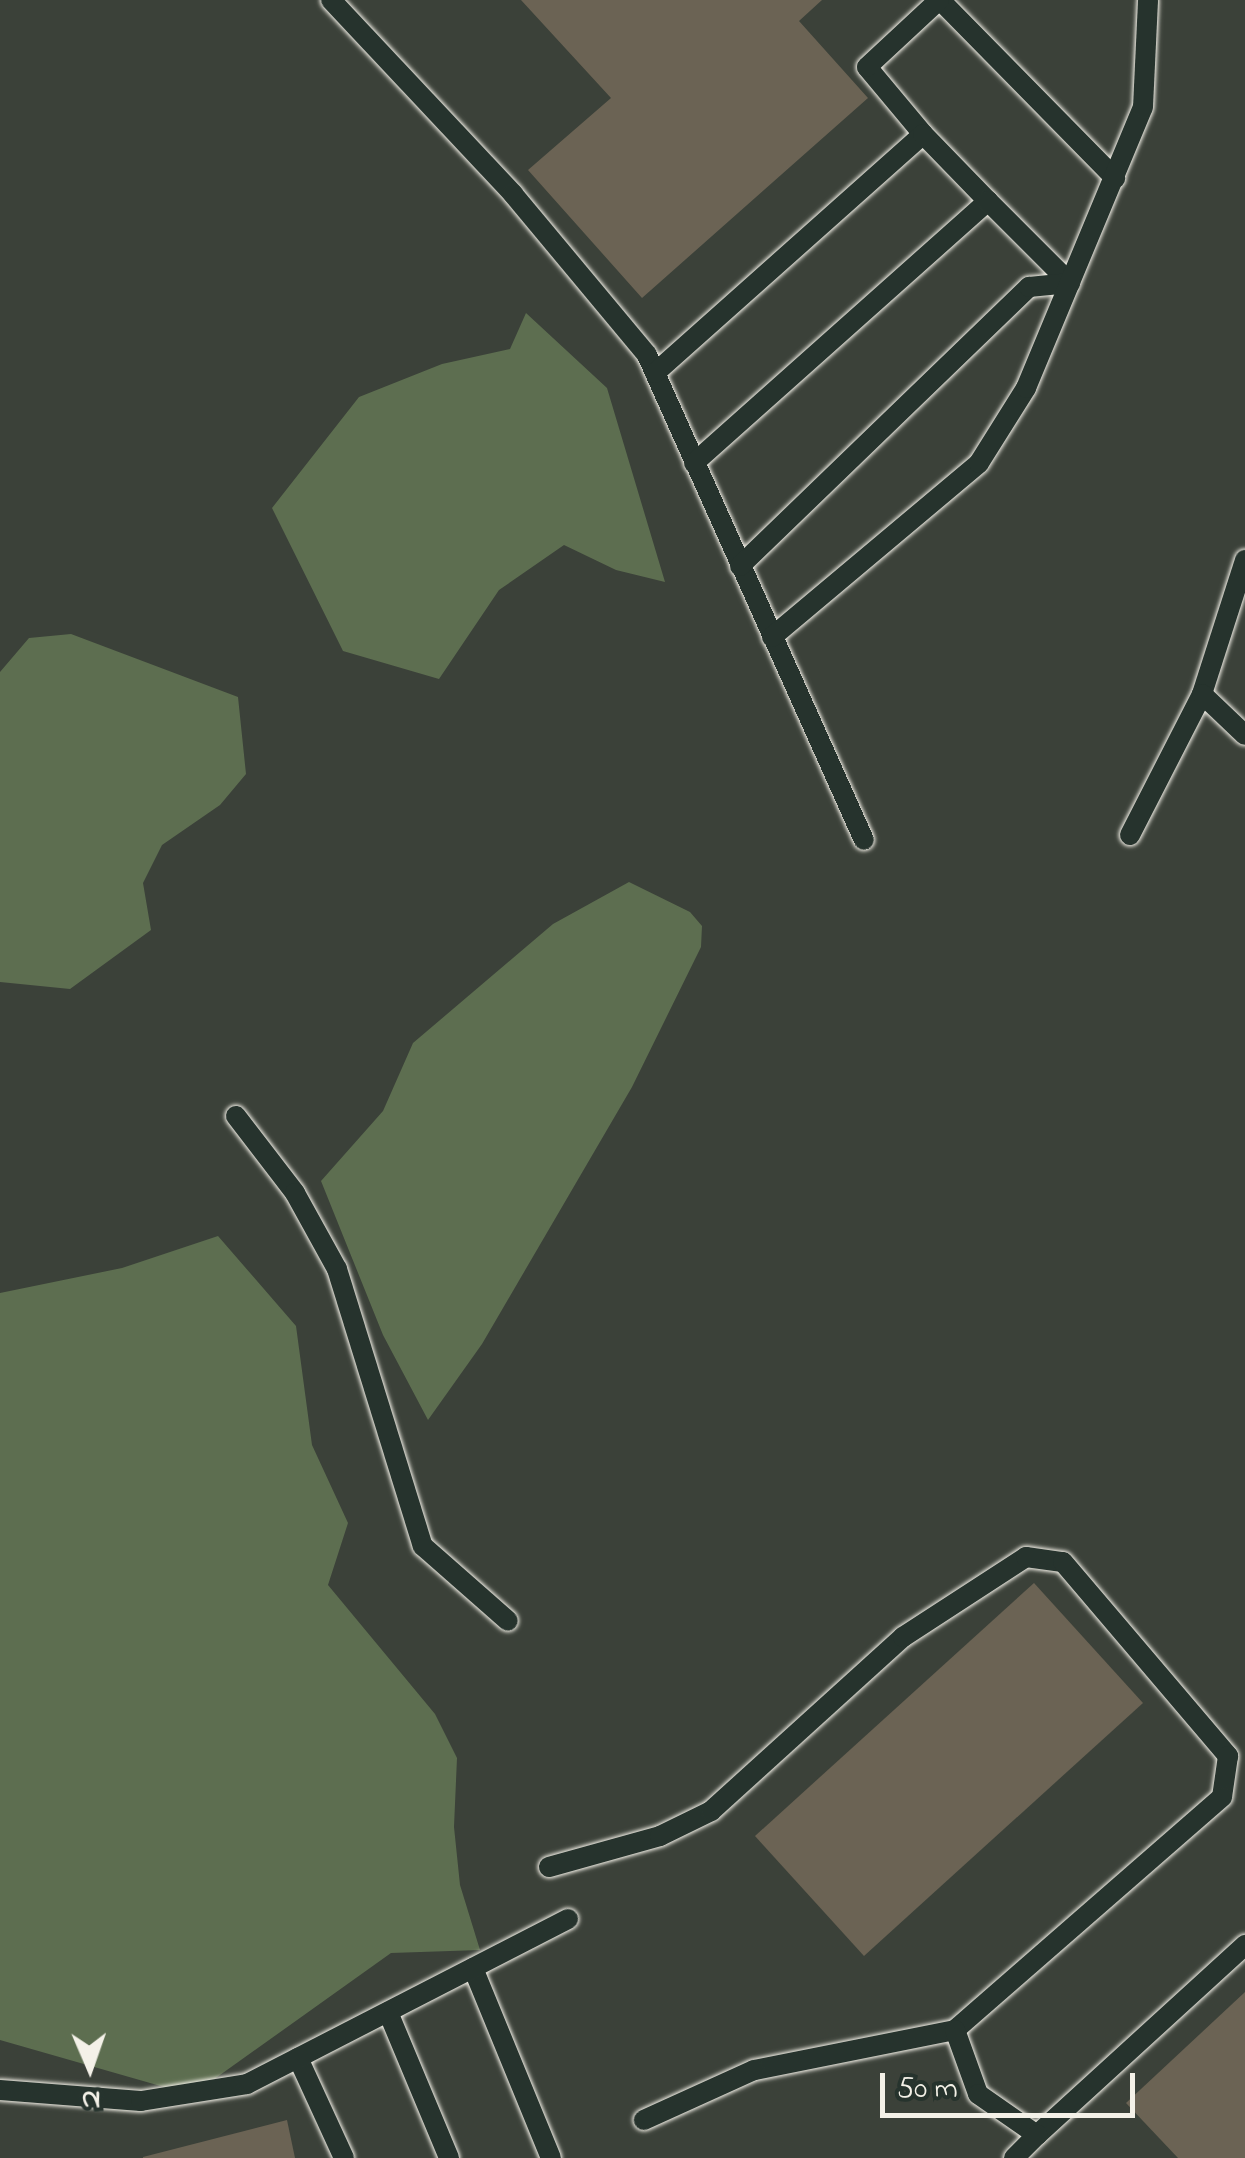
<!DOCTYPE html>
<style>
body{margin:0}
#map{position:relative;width:1245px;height:2158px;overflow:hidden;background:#3b4139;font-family:"Indie Flower",sans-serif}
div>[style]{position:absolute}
.green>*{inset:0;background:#5d6e50}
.building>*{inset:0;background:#6b6354}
.roads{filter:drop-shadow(0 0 2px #f4f1e8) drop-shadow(0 0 2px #f4f1e8)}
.service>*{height:20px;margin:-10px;padding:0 10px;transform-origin:10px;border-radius:10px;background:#26332d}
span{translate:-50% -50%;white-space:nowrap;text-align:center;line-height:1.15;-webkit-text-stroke:8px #26332d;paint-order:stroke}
.north{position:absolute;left:40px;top:2018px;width:100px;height:100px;-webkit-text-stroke:8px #26332d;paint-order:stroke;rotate:178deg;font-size:28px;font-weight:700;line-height:40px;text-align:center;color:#f4f1e8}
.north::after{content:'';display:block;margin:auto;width:35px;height:45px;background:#f4f1e8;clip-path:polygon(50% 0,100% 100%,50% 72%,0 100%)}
.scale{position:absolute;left:880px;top:2073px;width:255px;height:45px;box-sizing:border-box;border:5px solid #f4f1e8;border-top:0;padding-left:12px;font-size:30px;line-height:35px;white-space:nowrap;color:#f4f1e8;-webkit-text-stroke:8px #26332d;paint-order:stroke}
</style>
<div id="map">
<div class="green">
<div style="clip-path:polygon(526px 313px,607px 388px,665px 582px,616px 570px,564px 545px,499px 590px,439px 679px,343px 651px,272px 508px,359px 397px,442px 364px,510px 349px)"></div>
<div style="clip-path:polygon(71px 634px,238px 697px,246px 774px,220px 805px,162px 845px,143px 883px,151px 930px,70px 989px,0 982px,0 672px,29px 638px)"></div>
<div style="clip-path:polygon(629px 882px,690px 912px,702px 926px,701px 947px,632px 1087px,482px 1344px,428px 1420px,383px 1335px,321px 1181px,383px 1111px,413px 1043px,553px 924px)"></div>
<div style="clip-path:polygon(218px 1236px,296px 1326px,312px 1445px,348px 1523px,328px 1585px,435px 1714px,457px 1758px,454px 1827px,460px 1885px,480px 1950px,391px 1953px,192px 2095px,0 2040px,0 1293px,122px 1268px)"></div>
</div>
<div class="building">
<div style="clip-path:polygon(521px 0,822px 0,799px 21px,868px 98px,642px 298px,528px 170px,611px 98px)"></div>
<div style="clip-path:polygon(1034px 1583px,1143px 1703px,864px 1956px,755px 1836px)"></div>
<div style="clip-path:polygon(1245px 1992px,1245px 2158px,1178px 2158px,1126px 2103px)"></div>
<div style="clip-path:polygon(287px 2120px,295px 2158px,143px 2158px,143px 2157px)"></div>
</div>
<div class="roads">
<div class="service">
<div style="left:331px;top:0;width:266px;rotate:46.8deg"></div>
<div style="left:513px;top:194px;width:209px;rotate:50.2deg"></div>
<div style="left:647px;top:355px;width:531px;rotate:65.9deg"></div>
<div style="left:940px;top:0;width:250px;rotate:45.5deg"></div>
<div style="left:923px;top:134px;width:87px;rotate:-129.9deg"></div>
<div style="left:867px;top:67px;width:98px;rotate:-42.9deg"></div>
<div style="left:655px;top:373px;width:359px;rotate:-41.7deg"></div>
<div style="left:923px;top:134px;width:93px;rotate:45.9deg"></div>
<div style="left:694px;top:463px;width:394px;rotate:-41.7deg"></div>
<div style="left:988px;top:201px;width:116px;rotate:45deg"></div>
<div style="left:740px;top:566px;width:402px;rotate:-44deg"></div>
<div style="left:1029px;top:287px;width:41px;rotate:-5.6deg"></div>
<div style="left:772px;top:637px;width:270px;rotate:-40deg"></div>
<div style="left:979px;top:463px;width:89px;rotate:-57.9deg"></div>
<div style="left:1026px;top:388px;width:304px;rotate:-67.4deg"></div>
<div style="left:1143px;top:107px;width:107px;rotate:-87.3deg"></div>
<div style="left:1202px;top:694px;width:141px;rotate:-72.2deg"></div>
<div style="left:1130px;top:835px;width:158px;rotate:-62.9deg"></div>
<div style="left:1202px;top:694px;width:59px;rotate:43.6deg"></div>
<div style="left:236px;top:1116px;width:97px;rotate:52.5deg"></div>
<div style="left:295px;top:1193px;width:87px;rotate:61.1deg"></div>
<div style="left:337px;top:1269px;width:290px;rotate:72.8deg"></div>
<div style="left:423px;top:1546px;width:113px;rotate:41.4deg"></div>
<div style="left:549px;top:1867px;width:115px;rotate:-15.6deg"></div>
<div style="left:660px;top:1836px;width:57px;rotate:-26.1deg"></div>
<div style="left:711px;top:1811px;width:259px;rotate:-42.2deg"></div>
<div style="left:903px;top:1637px;width:147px;rotate:-33deg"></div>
<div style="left:1026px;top:1557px;width:37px;rotate:8deg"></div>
<div style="left:1063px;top:1562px;width:255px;rotate:49.6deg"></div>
<div style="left:1228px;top:1756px;width:41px;rotate:98.3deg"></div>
<div style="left:1222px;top:1797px;width:354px;rotate:138.9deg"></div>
<div style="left:955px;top:2030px;width:205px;rotate:168.7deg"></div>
<div style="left:754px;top:2070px;width:121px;rotate:155.6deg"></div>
<div style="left:473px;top:1968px;width:205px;rotate:67.7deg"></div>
<div style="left:388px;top:2012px;width:158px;rotate:67.3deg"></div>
<div style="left:955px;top:2030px;width:68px;rotate:70.2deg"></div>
<div style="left:978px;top:2094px;width:72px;rotate:34.8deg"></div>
<div style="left:1037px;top:2135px;width:282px;rotate:-42.4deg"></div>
<div style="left:298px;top:2058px;width:110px;rotate:65.3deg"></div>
<div style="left:0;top:2090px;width:141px;rotate:4.5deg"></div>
<div style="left:141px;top:2101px;width:107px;rotate:-9.1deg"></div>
<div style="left:247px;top:2084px;width:361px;rotate:-27.2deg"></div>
<div style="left:1014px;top:2158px;width:33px;rotate:-45deg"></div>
</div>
</div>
<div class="north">N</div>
<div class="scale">50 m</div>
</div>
